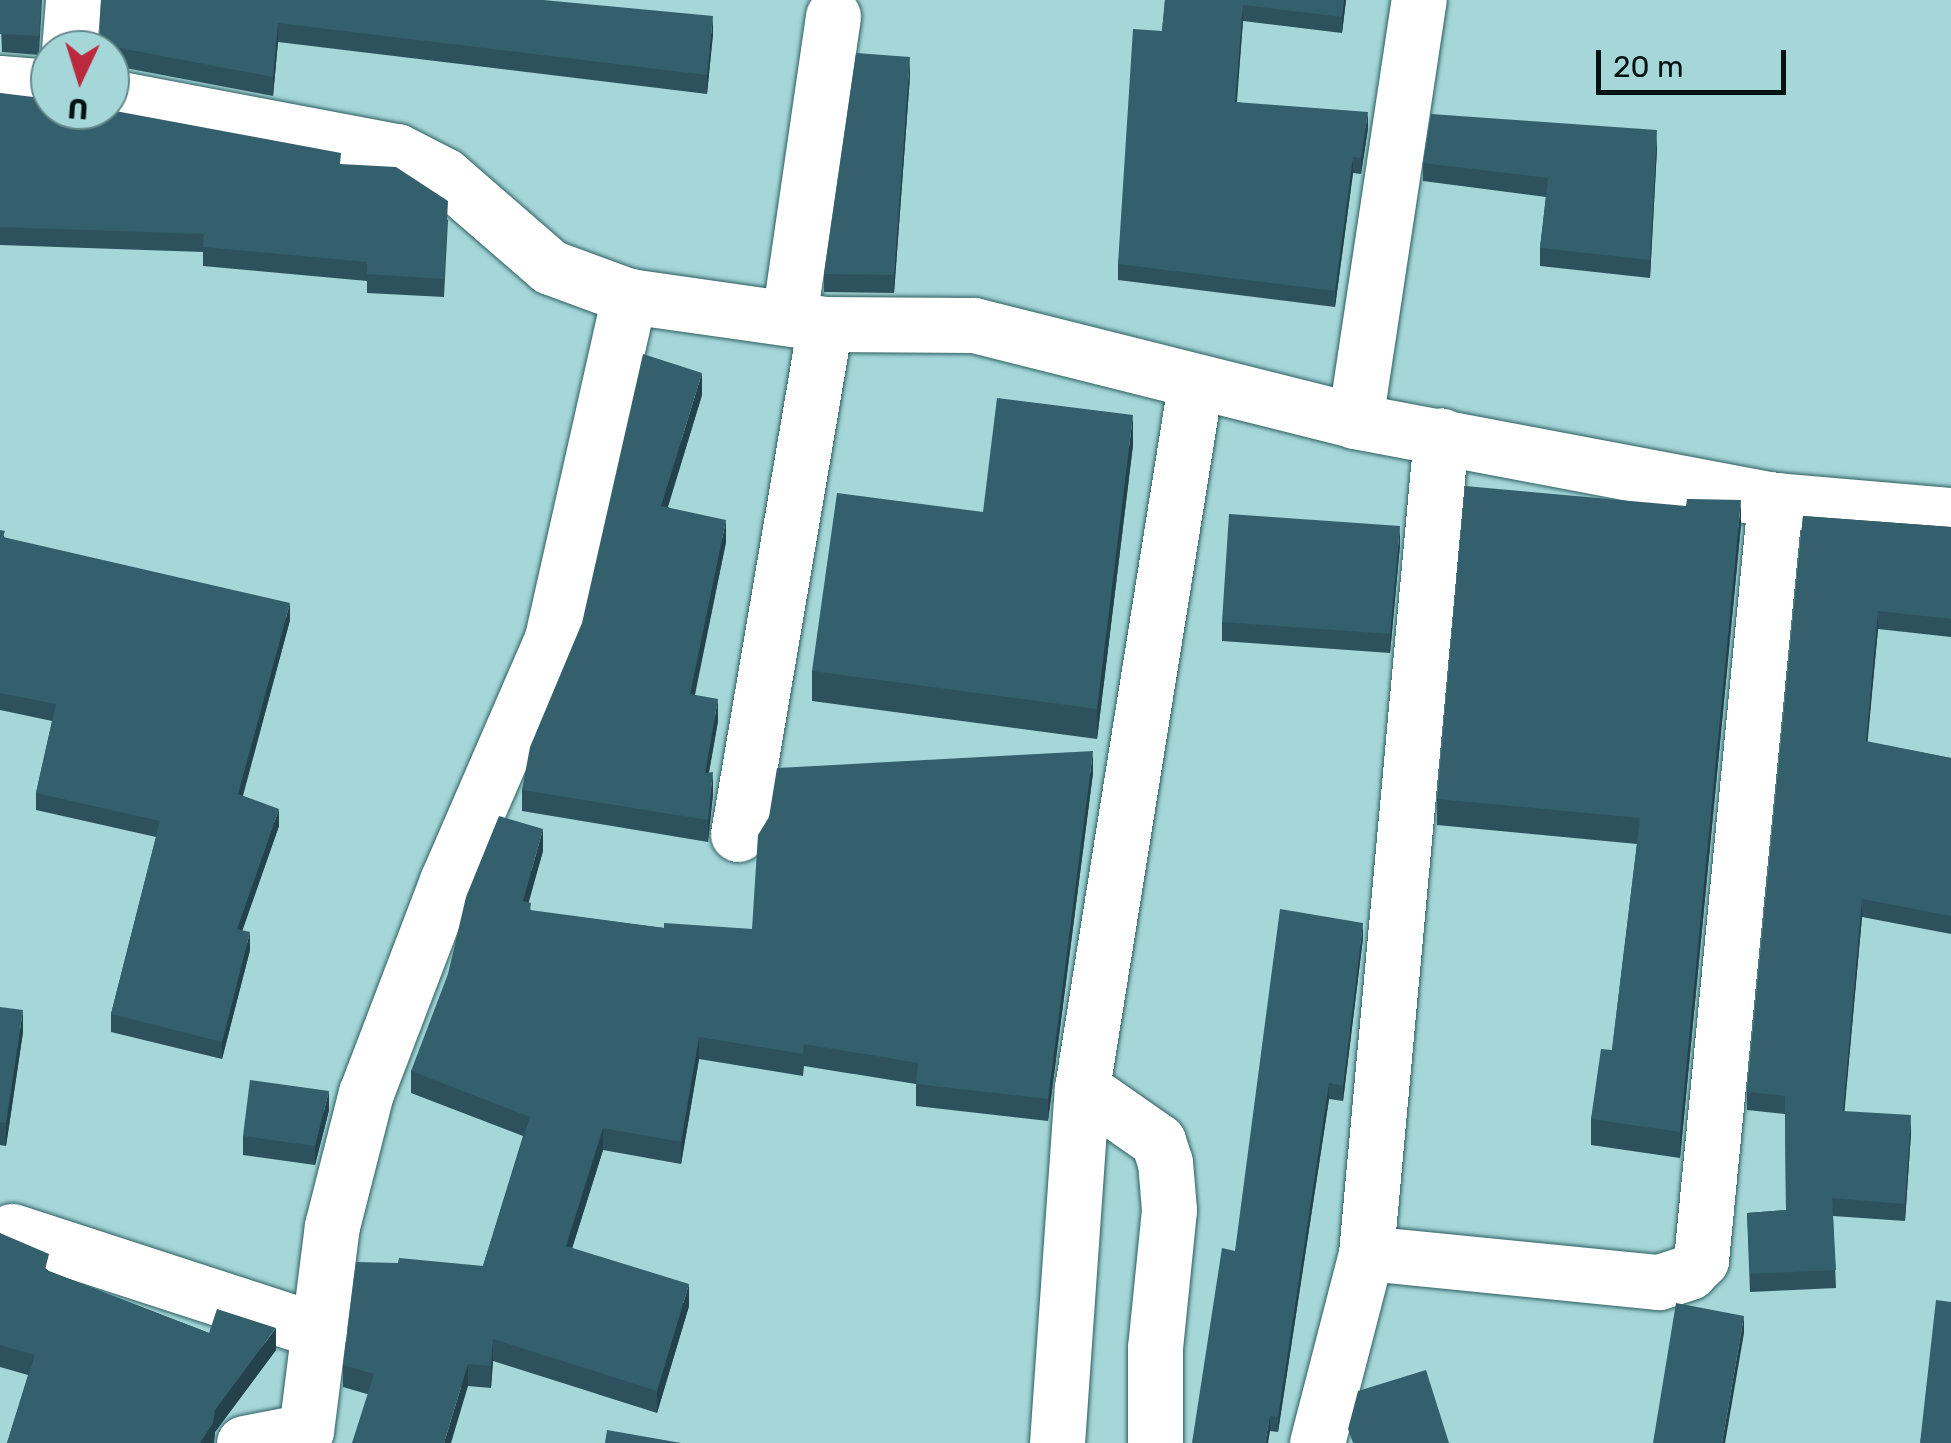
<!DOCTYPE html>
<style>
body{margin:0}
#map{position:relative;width:1951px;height:1443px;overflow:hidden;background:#a5d7d9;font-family:Rubik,sans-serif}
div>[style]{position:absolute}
.roads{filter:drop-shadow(0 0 2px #2d5d5f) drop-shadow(0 0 2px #2d5d5f)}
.minor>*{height:55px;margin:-27.5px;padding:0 27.5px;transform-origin:27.5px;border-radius:27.5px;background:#fff}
.wall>*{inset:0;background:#2d525d}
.shaded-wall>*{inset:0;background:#24424c}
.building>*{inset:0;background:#345f6c}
span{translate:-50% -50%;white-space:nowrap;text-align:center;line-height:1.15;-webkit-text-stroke:10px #a5d7d9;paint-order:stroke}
.north{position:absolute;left:30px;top:30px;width:100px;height:100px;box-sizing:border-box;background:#a5d7d9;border:2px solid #638889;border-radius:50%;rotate:184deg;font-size:28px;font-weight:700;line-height:40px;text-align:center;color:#011212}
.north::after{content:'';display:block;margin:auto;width:35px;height:45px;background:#ba293d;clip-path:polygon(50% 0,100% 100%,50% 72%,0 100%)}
.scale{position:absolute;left:1596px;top:50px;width:190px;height:45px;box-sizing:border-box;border:5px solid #011212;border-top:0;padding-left:12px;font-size:30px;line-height:35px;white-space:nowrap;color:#011212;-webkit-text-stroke:8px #a5d7d9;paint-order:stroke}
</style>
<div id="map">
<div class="roads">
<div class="minor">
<div style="left:69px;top:50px;width:50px;rotate:-85.4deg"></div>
<div style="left:0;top:83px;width:50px;rotate:4.6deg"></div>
<div style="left:110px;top:97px;width:292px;rotate:10.7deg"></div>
<div style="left:397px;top:151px;width:53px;rotate:27.1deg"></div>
<div style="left:444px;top:175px;width:140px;rotate:41deg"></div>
<div style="left:550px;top:267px;width:84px;rotate:20.2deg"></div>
<div style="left:629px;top:296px;width:198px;rotate:8.1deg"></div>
<div style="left:825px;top:324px;width:149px;rotate:0.4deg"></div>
<div style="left:974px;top:325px;width:393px;rotate:14.1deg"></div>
<div style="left:1355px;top:421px;width:427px;rotate:10.7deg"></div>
<div style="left:1775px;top:500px;width:177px;rotate:4.9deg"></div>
<div style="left:789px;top:318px;width:305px;rotate:-81.7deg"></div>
<div style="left:1355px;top:421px;width:426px;rotate:-81.4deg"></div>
<div style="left:738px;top:834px;width:517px;rotate:-80.32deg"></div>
<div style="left:1082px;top:1088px;width:93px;rotate:34.9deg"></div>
<div style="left:1158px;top:1141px;width:22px;rotate:72deg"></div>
<div style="left:1165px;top:1162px;width:48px;rotate:85.2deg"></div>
<div style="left:1169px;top:1210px;width:138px;rotate:95.8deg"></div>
<div style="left:1155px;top:1347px;width:96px;rotate:90deg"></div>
<div style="left:12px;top:1231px;width:323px;rotate:18deg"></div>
<div style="left:1366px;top:1253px;width:294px;rotate:5.7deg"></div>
<div style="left:1659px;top:1282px;width:32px;rotate:-18deg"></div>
<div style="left:1689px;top:1272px;width:17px;rotate:-45deg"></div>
<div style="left:1701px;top:1260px;width:764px;rotate:-84.44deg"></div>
<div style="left:244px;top:1443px;width:63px;rotate:-11deg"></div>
<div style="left:306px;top:1431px;width:207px;rotate:-82.8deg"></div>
<div style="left:332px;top:1226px;width:137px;rotate:-75.7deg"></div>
<div style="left:366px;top:1093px;width:227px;rotate:-69.1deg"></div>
<div style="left:447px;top:881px;width:265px;rotate:-66.6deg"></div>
<div style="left:552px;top:638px;width:351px;rotate:-77.3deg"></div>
<div style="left:1057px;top:1443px;width:356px;rotate:-86deg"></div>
<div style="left:1082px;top:1088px;width:712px;rotate:-80.87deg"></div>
<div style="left:1317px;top:1443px;width:196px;rotate:-75.5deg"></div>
<div style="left:1366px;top:1253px;width:821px;rotate:-84.76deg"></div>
</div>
</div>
<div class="wall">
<div style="clip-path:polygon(0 0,42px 0,39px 55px,2px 52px)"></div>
<div style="clip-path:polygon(101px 0,713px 34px,707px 94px,278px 42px,273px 96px,115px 66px,110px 67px,110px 50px,94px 50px,100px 34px)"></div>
<div style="clip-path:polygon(1165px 0,1346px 0,1342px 33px,1243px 21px,1237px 102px,1368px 128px,1361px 174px,1353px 173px,1335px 307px,1118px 280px,1118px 264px,1162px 31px)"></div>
<div style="clip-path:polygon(910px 76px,894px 293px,824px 292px,824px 274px)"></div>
<div style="clip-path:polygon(0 93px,341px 164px,448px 220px,444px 297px,367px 293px,367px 281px,203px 266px,203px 252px,0 245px)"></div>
<div style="clip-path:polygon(1657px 148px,1650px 278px,1540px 266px,1540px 248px,1546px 197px,1423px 181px,1423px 163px)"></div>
<div style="clip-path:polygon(702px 395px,668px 507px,726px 542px,695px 695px,718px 721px,709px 772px,713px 794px,708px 842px,522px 811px,522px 790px)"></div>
<div style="clip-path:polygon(1133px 445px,1097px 739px,812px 701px,812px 671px,983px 512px)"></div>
<div style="clip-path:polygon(1803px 516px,1951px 527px,1951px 637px,1878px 629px,1867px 742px,1951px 758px,1951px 934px,1862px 917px,1844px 1111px,1911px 1133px,1905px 1221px,1833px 1216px,1836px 1288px,1750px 1292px,1747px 1213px,1786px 1210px,1785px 1114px,1747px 1110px,1747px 1092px)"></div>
<div style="clip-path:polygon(1741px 525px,1680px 1158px,1591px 1145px,1591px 1119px,1612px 1050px,1637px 844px,1437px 825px,1437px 799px)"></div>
<div style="clip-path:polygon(0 530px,5px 538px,290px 620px,243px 796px,279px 826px,242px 930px,250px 950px,222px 1059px,111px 1032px,111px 1014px,156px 837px,36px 810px,36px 793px,52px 721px,0 710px)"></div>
<div style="clip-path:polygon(1400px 545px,1390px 653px,1222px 641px,1222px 622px)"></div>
<div style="clip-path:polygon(1093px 773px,1048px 1121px,916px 1106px,916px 1084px,804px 1066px,803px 1076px,699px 1059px,681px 1164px,603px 1150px,572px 1248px,689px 1306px,657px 1413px,493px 1361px,491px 1388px,468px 1386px,367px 1394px,343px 1387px,343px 1365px,483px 1266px,523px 1136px,411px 1093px,411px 1071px,543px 851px,528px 902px,531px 911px,664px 928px,752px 929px)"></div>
<div style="clip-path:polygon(1363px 938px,1343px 1101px,1329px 1099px,1278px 1432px,1270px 1431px,1235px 1251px)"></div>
<div style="clip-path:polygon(0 1007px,23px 1032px,6px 1146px,0 1145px)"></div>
<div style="clip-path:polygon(329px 1110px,315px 1165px,243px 1155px,243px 1136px)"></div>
<div style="clip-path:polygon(0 1233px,49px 1271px,209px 1333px,276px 1350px,215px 1432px,214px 1443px,7px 1443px,28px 1375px,0 1367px)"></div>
</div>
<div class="shaded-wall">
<div style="clip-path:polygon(1344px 0,1346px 0,1342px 33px,1342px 17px)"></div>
<div style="clip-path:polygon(1243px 5px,1243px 21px,1235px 118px,1235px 102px)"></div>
<div style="clip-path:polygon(713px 16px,713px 34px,707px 94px,707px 75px)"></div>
<div style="clip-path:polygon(278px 23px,278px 42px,273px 96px,273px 77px)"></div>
<div style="clip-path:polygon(910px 57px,910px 76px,894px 293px,894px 275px)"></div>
<div style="clip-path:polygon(1368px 112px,1368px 128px,1361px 174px,1361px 158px)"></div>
<div style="clip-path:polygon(1657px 130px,1657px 148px,1650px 278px,1650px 260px)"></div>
<div style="clip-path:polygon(1353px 157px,1353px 173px,1335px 307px,1335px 291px)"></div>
<div style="clip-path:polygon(702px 373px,702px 395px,661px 528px,661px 506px)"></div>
<div style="clip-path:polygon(1133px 415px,1133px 445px,1097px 739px,1097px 709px)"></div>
<div style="clip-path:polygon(1741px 500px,1741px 525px,1680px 1158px,1680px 1132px)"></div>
<div style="clip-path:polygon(726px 520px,726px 542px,690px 716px,690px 694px)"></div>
<div style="clip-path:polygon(1400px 526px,1400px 545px,1390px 653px,1390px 634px)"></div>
<div style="clip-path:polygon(290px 603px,290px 620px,238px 812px,238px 794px)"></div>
<div style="clip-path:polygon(1878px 611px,1878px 629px,1866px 759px,1866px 741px)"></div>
<div style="clip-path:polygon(718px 699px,718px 721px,705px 795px,705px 773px)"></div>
<div style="clip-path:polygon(1093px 751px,1093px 773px,1048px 1121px,1048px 1099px)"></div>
<div style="clip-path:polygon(713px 772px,713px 794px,708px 842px,708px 820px)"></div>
<div style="clip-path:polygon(279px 809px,279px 826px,237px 946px,237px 929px)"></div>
<div style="clip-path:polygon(543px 829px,543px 851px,523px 923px,523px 901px)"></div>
<div style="clip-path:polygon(1862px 899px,1862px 917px,1843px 1128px,1843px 1111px)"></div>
<div style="clip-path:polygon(1363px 923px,1363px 938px,1343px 1101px,1343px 1086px)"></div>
<div style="clip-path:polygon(250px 932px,250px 950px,222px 1059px,222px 1042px)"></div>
<div style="clip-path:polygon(23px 1010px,23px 1032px,6px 1146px,6px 1123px)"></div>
<div style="clip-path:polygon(699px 1037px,699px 1059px,681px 1164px,681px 1142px)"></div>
<div style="clip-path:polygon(1329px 1083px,1329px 1099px,1278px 1432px,1278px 1417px)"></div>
<div style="clip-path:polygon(329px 1091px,329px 1110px,315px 1165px,315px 1146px)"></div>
<div style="clip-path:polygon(1911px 1115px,1911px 1133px,1905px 1221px,1905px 1204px)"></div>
<div style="clip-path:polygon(603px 1128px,603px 1150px,566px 1268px,566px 1246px)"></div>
<div style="clip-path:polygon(689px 1284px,689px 1306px,657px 1413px,657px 1391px)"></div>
<div style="clip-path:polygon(1744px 1316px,1744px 1333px,1725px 1443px,1722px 1443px)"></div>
<div style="clip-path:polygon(276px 1328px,276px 1350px,215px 1432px,214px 1443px,200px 1443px,215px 1410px)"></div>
<div style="clip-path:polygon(493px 1339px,493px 1361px,491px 1388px,491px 1366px)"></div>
<div style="clip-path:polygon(468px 1364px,468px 1386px,451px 1443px,444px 1443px)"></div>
<div style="clip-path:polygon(1270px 1416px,1270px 1431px,1268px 1443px,1265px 1443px)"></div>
</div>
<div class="building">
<div style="clip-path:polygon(0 0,41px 0,39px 36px,0 34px)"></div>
<div style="clip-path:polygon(101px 0,543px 0,713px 16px,707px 75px,278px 23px,273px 77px,115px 47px,94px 50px,100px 34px)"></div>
<div style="clip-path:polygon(1165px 0,1344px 0,1342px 17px,1243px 5px,1235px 102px,1368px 112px,1361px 158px,1353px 157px,1335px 291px,1118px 264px,1133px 29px,1162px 31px)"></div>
<div style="clip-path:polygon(856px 53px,910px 57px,894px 275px,824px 274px)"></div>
<div style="clip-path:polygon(0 93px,50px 99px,50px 110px,110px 110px,341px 153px,340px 164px,396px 167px,448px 201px,444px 279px,367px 274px,367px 262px,203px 247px,204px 234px,0 227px)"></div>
<div style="clip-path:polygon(1431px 114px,1657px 130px,1650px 260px,1540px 248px,1548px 178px,1423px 163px)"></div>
<div style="clip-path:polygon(643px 354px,702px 373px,661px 506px,726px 520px,690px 694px,718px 699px,705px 773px,713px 772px,708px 820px,522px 790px,530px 747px,582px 623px)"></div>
<div style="clip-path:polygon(997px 398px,1133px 415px,1097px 709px,812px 671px,837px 493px,983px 512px)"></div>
<div style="clip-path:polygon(1465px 486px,1686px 506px,1687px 499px,1741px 500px,1680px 1132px,1591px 1119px,1601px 1049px,1612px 1050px,1640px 818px,1437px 799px)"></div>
<div style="clip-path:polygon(1229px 514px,1400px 526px,1390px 634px,1222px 622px)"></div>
<div style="clip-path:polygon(1803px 516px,1951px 527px,1951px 619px,1878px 611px,1866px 741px,1951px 758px,1951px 916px,1862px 899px,1843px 1111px,1911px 1115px,1905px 1204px,1832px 1198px,1836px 1270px,1750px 1274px,1747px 1213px,1786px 1210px,1785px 1096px,1747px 1092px)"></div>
<div style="clip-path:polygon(0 530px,5px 531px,3px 537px,290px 603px,238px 794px,279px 809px,237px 929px,250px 932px,222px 1042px,111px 1014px,160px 821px,36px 793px,56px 704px,0 693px)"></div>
<div style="clip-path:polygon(1093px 751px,1048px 1099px,916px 1084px,918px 1063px,804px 1044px,803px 1054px,699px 1037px,681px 1142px,603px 1128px,566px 1246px,689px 1284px,657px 1391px,493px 1339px,491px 1366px,468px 1364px,444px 1443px,352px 1443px,374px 1374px,343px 1365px,356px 1262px,398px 1263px,399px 1258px,483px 1266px,530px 1117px,411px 1071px,448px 974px,466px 897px,499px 816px,543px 829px,523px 901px,531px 903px,530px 910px,664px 928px,664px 923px,752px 929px,758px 835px,769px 817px,777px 768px)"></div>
<div style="clip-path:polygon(1280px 909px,1363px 923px,1343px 1086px,1329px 1083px,1278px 1417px,1270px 1416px,1265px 1443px,1192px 1443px,1222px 1248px,1235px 1251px)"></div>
<div style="clip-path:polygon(0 1007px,23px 1010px,6px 1123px,0 1122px)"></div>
<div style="clip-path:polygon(250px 1080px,329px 1091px,315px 1146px,243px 1136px)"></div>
<div style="clip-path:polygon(0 1233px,49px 1254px,45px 1270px,209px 1333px,217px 1309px,276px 1328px,215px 1410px,213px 1423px,200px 1443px,7px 1443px,35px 1355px,0 1345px)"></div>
<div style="clip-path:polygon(1936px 1300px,1951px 1302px,1951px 1443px,1920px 1443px)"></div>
<div style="clip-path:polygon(1676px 1303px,1744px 1316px,1722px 1443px,1653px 1443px)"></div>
<div style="clip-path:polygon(1426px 1370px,1449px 1443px,1353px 1443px,1348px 1429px,1358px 1391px)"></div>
<div style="clip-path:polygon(607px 1430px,681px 1443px,605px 1443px)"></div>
</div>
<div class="north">U</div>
<div class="scale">20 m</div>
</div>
